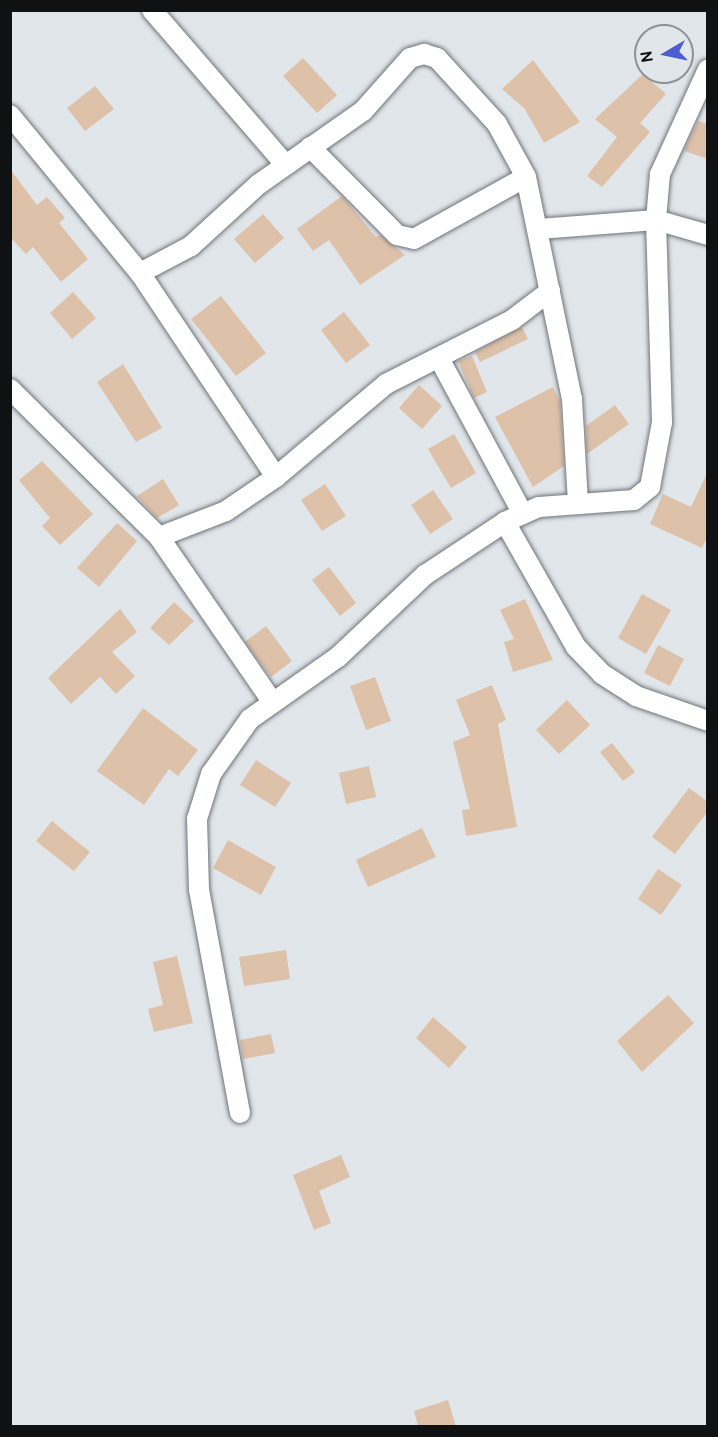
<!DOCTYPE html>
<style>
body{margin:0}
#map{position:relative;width:718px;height:1437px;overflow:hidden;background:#e1e6eb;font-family:Overpass,sans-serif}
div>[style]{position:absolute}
.building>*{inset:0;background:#ddc1a9}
.roads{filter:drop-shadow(0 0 2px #6f7377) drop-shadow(0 0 2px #6f7377)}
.minor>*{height:20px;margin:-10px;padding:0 10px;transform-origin:10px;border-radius:10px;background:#fff}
span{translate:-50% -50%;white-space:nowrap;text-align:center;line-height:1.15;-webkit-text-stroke:6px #e1e6eb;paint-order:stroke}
.frame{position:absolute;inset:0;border:12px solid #0f1112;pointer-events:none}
.north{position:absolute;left:634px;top:24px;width:60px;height:60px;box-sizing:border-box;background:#e1e6eb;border:2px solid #8d9194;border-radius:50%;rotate:261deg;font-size:16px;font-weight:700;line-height:24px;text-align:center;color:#0f1112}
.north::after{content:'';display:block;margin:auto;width:21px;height:27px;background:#4e5cd2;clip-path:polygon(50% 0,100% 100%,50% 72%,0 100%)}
</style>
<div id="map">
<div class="building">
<div style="clip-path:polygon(303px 58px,337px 95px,317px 113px,283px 76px)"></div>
<div style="clip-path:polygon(533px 60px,580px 122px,544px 143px,524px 108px,502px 89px)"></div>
<div style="clip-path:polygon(643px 74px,666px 94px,640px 123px,650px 132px,602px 187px,587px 176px,617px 137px,595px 119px)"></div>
<div style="clip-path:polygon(95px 86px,114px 109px,85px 131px,67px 108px)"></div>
<div style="clip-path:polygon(698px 121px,708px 124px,708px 159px,684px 151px)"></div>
<div style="clip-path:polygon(10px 169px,37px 205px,47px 197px,65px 218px,59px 223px,88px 259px,61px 282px,33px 247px,26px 254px,10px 237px)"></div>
<div style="clip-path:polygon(342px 196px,376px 237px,380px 235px,405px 255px,360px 285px,329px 240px,313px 251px,297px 229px)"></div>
<div style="clip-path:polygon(263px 214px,284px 238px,255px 263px,234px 239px)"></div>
<div style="clip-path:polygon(73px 292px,96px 318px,72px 339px,50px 313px)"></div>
<div style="clip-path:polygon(221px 296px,266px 353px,236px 376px,191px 319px)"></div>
<div style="clip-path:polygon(344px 312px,370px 345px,346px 363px,321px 330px)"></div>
<div style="clip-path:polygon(522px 327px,528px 339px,480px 362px,475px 352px)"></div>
<div style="clip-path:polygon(472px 356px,487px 392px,474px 398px,458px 361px)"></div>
<div style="clip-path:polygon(123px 364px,162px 428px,136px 442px,97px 382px)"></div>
<div style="clip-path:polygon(419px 385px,442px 406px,422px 429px,399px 408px)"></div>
<div style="clip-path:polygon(553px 387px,560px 401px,564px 466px,533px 487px,495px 417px)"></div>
<div style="clip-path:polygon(615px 405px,629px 424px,587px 454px,586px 426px)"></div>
<div style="clip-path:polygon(454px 434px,476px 473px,451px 488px,428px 449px)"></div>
<div style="clip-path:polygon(42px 461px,93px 514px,60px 545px,42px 526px,50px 518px,19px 480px)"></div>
<div style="clip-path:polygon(708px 471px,708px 535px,702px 548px,650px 524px,663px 494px,691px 507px)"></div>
<div style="clip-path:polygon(163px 479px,179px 505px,157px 518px,137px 496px)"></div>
<div style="clip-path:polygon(325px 484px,346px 516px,322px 531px,301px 500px)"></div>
<div style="clip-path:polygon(433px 490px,453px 519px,430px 534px,411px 505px)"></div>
<div style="clip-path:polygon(117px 523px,137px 541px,99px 587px,77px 568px)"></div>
<div style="clip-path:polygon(329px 567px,356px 603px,340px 616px,312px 580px)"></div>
<div style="clip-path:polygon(642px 594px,671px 610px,646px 654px,618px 638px)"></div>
<div style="clip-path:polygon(525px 599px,553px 660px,513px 672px,504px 642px,514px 639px,500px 610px)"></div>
<div style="clip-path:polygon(174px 602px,194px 621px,169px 645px,150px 628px)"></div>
<div style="clip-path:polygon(120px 609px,137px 632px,112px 652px,135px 676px,116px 694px,100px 677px,71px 704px,48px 678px)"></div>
<div style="clip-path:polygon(266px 626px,292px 661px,271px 677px,245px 642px)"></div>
<div style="clip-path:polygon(658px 645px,684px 659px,670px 686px,644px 673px)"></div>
<div style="clip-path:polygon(375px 677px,391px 721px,366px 730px,350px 686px)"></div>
<div style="clip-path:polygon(492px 685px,506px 720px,498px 724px,517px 827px,466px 836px,462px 810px,470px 809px,453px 742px,470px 735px,456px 700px)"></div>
<div style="clip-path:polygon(567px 700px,590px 725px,559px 754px,536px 730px)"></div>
<div style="clip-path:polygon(143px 708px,198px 750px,178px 776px,169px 769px,144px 805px,97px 771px)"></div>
<div style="clip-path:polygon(612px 743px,635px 772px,623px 781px,600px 752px)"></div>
<div style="clip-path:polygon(256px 760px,291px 783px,275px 807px,240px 785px)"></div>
<div style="clip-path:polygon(369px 766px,376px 797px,346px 804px,339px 773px)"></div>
<div style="clip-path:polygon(689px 788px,708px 802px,708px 811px,675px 854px,652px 837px)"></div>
<div style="clip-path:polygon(52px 821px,90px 852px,74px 871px,36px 841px)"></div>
<div style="clip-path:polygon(422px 828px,436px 857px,368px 887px,356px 860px)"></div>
<div style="clip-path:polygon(228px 840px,276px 867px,261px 895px,213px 868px)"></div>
<div style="clip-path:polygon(658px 869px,682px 885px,661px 915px,638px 899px)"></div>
<div style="clip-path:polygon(286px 950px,290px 979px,244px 986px,239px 957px)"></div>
<div style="clip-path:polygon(177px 956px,193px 1023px,154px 1032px,148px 1009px,163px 1005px,153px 962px)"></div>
<div style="clip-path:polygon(668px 995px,694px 1023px,642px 1072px,617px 1041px)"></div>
<div style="clip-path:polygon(433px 1017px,467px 1047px,449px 1068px,416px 1038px)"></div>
<div style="clip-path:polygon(271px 1034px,275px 1053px,243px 1059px,240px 1040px)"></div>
<div style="clip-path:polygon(341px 1155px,350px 1177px,319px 1191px,331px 1223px,314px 1230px,293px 1175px)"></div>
<div style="clip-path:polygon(448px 1400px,456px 1426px,418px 1426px,414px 1411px)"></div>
</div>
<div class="roads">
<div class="minor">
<div style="left:152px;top:10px;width:203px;rotate:49.2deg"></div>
<div style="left:10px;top:115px;width:205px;rotate:50.6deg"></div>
<div style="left:140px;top:273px;width:245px;rotate:56.3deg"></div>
<div style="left:310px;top:147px;width:124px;rotate:45.3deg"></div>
<div style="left:397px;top:235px;width:17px;rotate:13deg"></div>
<div style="left:414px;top:239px;width:128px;rotate:-29deg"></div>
<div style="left:539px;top:229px;width:117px;rotate:-4.4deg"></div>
<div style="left:656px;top:220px;width:54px;rotate:16.1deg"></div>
<div style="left:140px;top:273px;width:58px;rotate:-27.9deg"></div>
<div style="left:191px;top:246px;width:92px;rotate:-42.4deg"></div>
<div style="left:259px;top:184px;width:127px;rotate:-35.1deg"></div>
<div style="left:363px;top:111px;width:71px;rotate:-48.4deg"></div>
<div style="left:410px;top:58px;width:15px;rotate:-16deg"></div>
<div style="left:424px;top:54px;width:14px;rotate:17deg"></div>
<div style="left:437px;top:58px;width:89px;rotate:47.7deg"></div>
<div style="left:497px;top:124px;width:60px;rotate:61.3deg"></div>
<div style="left:526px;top:177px;width:227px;rotate:78.3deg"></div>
<div style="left:572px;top:399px;width:105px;rotate:86.7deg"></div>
<div style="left:440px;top:360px;width:173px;rotate:61.7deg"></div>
<div style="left:10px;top:389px;width:210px;rotate:44.8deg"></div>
<div style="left:159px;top:537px;width:201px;rotate:55.5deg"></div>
<div style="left:505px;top:522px;width:144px;rotate:60.4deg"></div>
<div style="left:576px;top:647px;width:37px;rotate:46deg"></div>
<div style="left:602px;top:674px;width:40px;rotate:32.9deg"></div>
<div style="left:636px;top:696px;width:76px;rotate:19.1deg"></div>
<div style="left:159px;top:537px;width:72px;rotate:-21.2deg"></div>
<div style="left:226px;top:511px;width:60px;rotate:-34.2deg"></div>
<div style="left:276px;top:477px;width:144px;rotate:-40.2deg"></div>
<div style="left:386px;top:384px;width:141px;rotate:-26.9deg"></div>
<div style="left:512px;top:320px;width:48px;rotate:-37.3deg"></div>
<div style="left:240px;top:1113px;width:227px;rotate:-100.4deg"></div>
<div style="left:199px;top:890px;width:71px;rotate:-91.6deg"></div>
<div style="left:197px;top:819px;width:47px;rotate:-72.7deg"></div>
<div style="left:211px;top:774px;width:67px;rotate:-54.7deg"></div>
<div style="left:250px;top:719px;width:108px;rotate:-35.2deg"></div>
<div style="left:338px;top:657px;width:120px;rotate:-43.3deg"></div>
<div style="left:425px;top:575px;width:96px;rotate:-33.5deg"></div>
<div style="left:505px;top:522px;width:37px;rotate:-24deg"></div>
<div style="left:539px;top:507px;width:95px;rotate:-4.2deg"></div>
<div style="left:634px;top:500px;width:21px;rotate:-39deg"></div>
<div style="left:650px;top:487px;width:66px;rotate:-79.5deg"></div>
<div style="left:662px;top:422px;width:202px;rotate:-91.7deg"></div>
<div style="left:656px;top:220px;width:46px;rotate:-85deg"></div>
<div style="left:660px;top:174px;width:115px;rotate:-65.4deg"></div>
</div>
</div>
<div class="frame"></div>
<div class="north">N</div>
</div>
